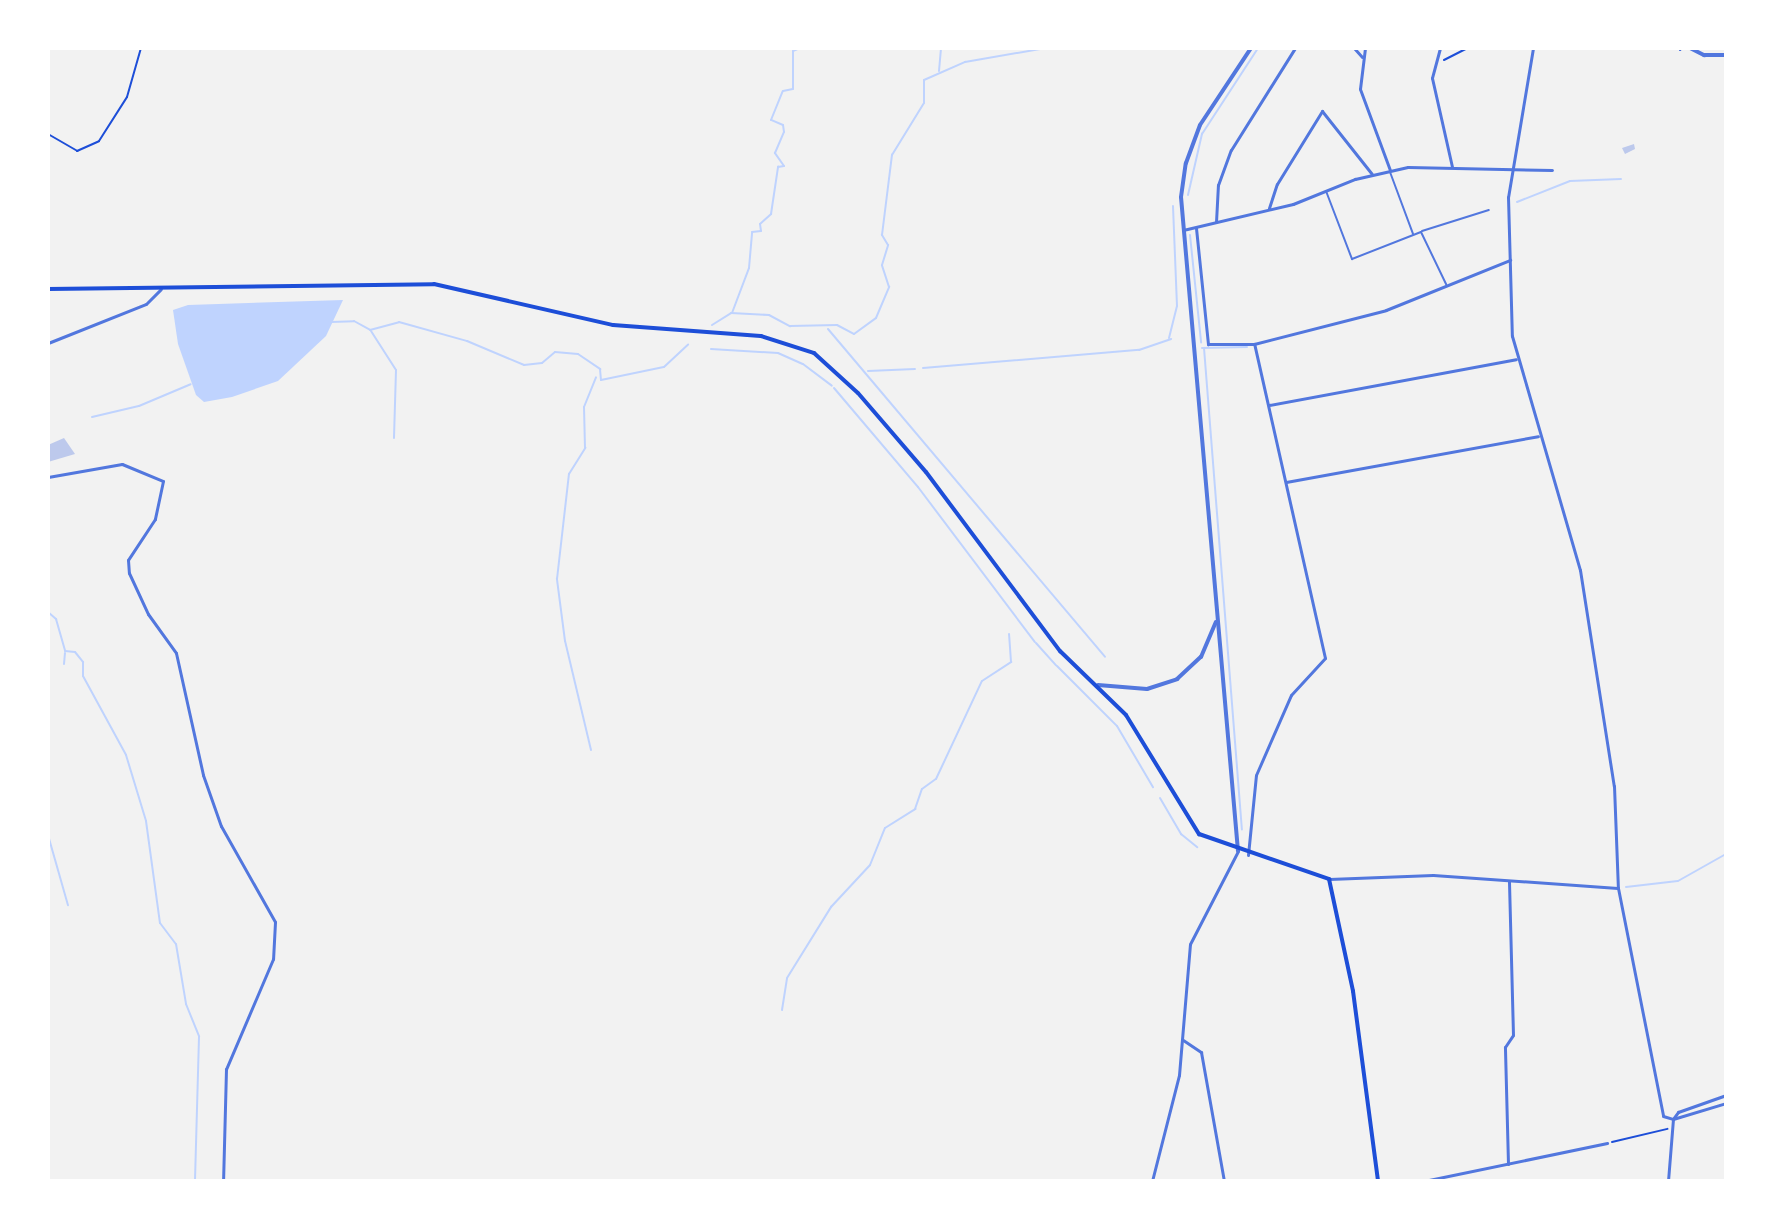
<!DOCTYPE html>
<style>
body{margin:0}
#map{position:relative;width:1774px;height:1229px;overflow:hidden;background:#f2f2f2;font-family:"Fira Sans",sans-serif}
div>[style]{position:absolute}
.water>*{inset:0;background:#bfd3fe}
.stream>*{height:2px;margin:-1px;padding:0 1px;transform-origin:1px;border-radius:1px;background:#bfd3fe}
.building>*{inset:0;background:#bdc9ec}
.path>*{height:2px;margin:-1px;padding:0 1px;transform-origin:1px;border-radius:1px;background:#1d4ed8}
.service>*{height:2px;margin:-1px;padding:0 1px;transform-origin:1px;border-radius:1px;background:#5277de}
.minor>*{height:3px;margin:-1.5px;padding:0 1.5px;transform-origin:1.5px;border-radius:1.5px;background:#5277de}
.tertiary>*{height:4px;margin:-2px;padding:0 2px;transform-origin:2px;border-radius:2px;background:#5277de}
.secondary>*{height:4px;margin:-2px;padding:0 2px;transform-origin:2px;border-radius:2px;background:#1d4ed8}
span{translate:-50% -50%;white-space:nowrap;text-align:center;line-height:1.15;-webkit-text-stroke:6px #fff;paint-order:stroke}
.frame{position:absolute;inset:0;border:50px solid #fff;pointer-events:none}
</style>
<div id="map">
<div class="water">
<div style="clip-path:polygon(343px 300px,326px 336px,278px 381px,232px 397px,204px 402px,196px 395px,178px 344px,173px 310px,188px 305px)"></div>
</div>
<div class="stream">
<div style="left:939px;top:71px;width:23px;rotate:-85deg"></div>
<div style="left:1188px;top:195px;width:63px;rotate:-77.1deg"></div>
<div style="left:1202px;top:134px;width:103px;rotate:-56.9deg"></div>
<div style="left:1517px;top:202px;width:57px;rotate:-21.6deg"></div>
<div style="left:1570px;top:181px;width:51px;rotate:-2.2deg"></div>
<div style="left:1190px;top:235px;width:108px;rotate:84.1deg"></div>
<div style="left:732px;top:313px;width:48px;rotate:-69.3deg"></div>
<div style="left:749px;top:268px;width:36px;rotate:-85deg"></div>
<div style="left:752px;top:232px;width:9px;rotate:-6deg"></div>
<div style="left:761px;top:231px;width:7px;rotate:-98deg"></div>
<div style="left:760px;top:224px;width:15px;rotate:-42deg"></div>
<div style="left:771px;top:214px;width:48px;rotate:-81.5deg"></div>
<div style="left:778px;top:167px;width:6px;rotate:-9deg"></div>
<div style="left:784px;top:166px;width:16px;rotate:-125deg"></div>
<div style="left:775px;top:153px;width:23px;rotate:-67deg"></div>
<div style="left:784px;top:132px;width:7px;rotate:-98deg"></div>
<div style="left:783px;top:125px;width:13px;rotate:-157deg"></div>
<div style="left:771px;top:120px;width:31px;rotate:-68deg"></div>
<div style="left:783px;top:91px;width:10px;rotate:-11deg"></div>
<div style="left:793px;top:89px;width:38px;rotate:-90deg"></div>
<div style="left:793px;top:51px;width:8px;rotate:-23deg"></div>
<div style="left:331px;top:322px;width:23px;rotate:-2deg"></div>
<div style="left:354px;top:321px;width:18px;rotate:29deg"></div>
<div style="left:370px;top:330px;width:30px;rotate:-15deg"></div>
<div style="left:399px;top:322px;width:71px;rotate:15.6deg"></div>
<div style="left:467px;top:341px;width:62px;rotate:22.8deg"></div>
<div style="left:524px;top:365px;width:18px;rotate:-6deg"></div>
<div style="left:542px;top:363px;width:17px;rotate:-40deg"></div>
<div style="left:555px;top:352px;width:23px;rotate:5deg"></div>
<div style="left:578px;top:354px;width:27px;rotate:34deg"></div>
<div style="left:600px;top:369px;width:11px;rotate:85deg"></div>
<div style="left:601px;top:380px;width:64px;rotate:-11.7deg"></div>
<div style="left:664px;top:367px;width:33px;rotate:-43deg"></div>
<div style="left:712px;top:325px;width:22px;rotate:-32deg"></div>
<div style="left:731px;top:313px;width:38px;rotate:3deg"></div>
<div style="left:769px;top:315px;width:24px;rotate:28deg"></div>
<div style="left:790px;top:326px;width:47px;rotate:-1.2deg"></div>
<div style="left:837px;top:325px;width:19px;rotate:28deg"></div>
<div style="left:854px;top:334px;width:27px;rotate:-36deg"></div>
<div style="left:876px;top:318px;width:34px;rotate:-67deg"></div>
<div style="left:889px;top:287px;width:23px;rotate:-108deg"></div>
<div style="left:882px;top:265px;width:21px;rotate:-73deg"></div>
<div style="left:888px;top:245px;width:12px;rotate:-121deg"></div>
<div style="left:882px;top:235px;width:81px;rotate:-82.9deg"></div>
<div style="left:892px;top:155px;width:61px;rotate:-58.4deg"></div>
<div style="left:924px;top:103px;width:23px;rotate:-90deg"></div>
<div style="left:924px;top:80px;width:45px;rotate:-23.7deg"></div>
<div style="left:965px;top:62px;width:82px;rotate:-9.8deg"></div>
<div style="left:828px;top:329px;width:429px;rotate:49.8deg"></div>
<div style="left:371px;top:331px;width:46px;rotate:57.3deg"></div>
<div style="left:396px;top:370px;width:68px;rotate:91.7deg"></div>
<div style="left:1169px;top:338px;width:33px;rotate:-76deg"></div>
<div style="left:1177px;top:306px;width:100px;rotate:-92.3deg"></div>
<div style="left:1202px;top:348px;width:45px;rotate:-1.3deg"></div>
<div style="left:1204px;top:348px;width:483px;rotate:85.5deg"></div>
<div style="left:711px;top:349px;width:67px;rotate:3.4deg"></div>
<div style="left:778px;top:353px;width:27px;rotate:24deg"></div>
<div style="left:803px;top:364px;width:36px;rotate:37deg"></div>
<div style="left:923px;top:368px;width:217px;rotate:-4.8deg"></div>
<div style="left:1139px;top:350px;width:34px;rotate:-19deg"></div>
<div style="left:868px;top:371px;width:47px;rotate:-2.4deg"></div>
<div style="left:834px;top:388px;width:130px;rotate:49.7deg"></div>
<div style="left:918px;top:487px;width:194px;rotate:53deg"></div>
<div style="left:92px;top:417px;width:48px;rotate:-13.2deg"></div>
<div style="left:139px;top:406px;width:56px;rotate:-22.9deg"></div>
<div style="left:48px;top:612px;width:11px;rotate:41deg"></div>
<div style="left:56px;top:619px;width:33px;rotate:74deg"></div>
<div style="left:65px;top:651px;width:10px;rotate:6deg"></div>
<div style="left:75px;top:652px;width:13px;rotate:51deg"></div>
<div style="left:83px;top:662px;width:14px;rotate:90deg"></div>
<div style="left:83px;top:676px;width:90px;rotate:61.4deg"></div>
<div style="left:126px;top:755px;width:69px;rotate:73.1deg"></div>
<div style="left:146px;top:821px;width:103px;rotate:82.2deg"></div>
<div style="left:160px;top:923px;width:26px;rotate:53deg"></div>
<div style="left:176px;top:944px;width:61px;rotate:80.5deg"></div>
<div style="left:186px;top:1004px;width:35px;rotate:68deg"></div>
<div style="left:199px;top:1037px;width:144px;rotate:91.6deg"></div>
<div style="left:1036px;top:643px;width:30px;rotate:48deg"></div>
<div style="left:64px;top:664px;width:11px;rotate:-85deg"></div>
<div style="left:1057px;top:666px;width:85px;rotate:45deg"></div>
<div style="left:1117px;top:726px;width:71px;rotate:59.5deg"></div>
<div style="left:591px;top:750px;width:112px;rotate:-103.4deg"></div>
<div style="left:565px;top:641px;width:63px;rotate:-97.4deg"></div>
<div style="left:557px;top:579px;width:106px;rotate:-83.5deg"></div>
<div style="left:569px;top:474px;width:31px;rotate:-58deg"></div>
<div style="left:585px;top:448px;width:41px;rotate:-91.4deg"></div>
<div style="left:584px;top:407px;width:32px;rotate:-68deg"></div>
<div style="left:1160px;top:798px;width:42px;rotate:59.7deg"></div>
<div style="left:1181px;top:834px;width:21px;rotate:39deg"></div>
<div style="left:48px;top:835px;width:73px;rotate:74.1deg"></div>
<div style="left:1626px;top:887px;width:52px;rotate:-6.6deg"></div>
<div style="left:1678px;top:881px;width:55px;rotate:-29.4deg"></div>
<div style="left:782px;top:1010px;width:32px;rotate:-81deg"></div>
<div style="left:787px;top:978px;width:84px;rotate:-58.2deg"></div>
<div style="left:831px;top:907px;width:57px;rotate:-47.1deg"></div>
<div style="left:870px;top:865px;width:40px;rotate:-68deg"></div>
<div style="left:885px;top:828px;width:36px;rotate:-32deg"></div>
<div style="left:915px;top:809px;width:21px;rotate:-71deg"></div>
<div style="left:922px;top:789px;width:17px;rotate:-36deg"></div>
<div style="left:936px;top:779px;width:108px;rotate:-64.9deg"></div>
<div style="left:982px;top:681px;width:35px;rotate:-33deg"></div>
<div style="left:1011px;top:662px;width:28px;rotate:-94deg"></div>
</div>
<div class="building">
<div style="clip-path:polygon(1634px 144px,1635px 149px,1625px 154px,1622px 148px)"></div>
<div style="clip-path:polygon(64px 438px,75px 454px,48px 462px,48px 445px)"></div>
</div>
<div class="path">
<div style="left:1680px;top:50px;width:4px;rotate:-34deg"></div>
<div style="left:1444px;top:60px;width:27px;rotate:-27deg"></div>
<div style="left:48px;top:134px;width:34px;rotate:30deg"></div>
<div style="left:77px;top:151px;width:24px;rotate:-24deg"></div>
<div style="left:99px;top:141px;width:52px;rotate:-57.5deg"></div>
<div style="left:127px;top:97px;width:51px;rotate:-74.1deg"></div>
<div style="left:1612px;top:1142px;width:57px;rotate:-13.3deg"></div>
</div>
<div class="service">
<div style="left:1390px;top:172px;width:66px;rotate:69.6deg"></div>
<div style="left:1326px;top:191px;width:73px;rotate:69.1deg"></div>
<div style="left:1352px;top:259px;width:74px;rotate:-21.4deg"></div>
<div style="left:1421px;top:232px;width:58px;rotate:64.3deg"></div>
<div style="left:1422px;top:231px;width:70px;rotate:-17.4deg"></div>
</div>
<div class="minor">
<div style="left:1354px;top:48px;width:12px;rotate:48deg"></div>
<div style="left:1365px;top:48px;width:41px;rotate:97deg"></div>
<div style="left:1360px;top:89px;width:86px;rotate:69.7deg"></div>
<div style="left:1440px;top:48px;width:31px;rotate:105deg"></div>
<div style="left:1432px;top:78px;width:91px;rotate:77.3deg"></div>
<div style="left:1533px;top:48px;width:151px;rotate:99.5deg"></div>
<div style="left:1508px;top:197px;width:139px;rotate:88.4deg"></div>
<div style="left:1512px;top:336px;width:244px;rotate:73.8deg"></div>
<div style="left:1580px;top:570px;width:219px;rotate:81.1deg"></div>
<div style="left:1614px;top:786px;width:102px;rotate:87.8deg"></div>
<div style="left:1618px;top:888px;width:232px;rotate:78.8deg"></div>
<div style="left:1663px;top:1116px;width:10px;rotate:17deg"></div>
<div style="left:1269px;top:208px;width:25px;rotate:-72deg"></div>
<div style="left:1277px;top:184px;width:86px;rotate:-58.3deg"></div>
<div style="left:1322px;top:111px;width:80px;rotate:51.6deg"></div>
<div style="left:1216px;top:222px;width:37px;rotate:-87deg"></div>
<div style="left:1218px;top:185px;width:37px;rotate:-70deg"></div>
<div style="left:1231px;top:150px;width:120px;rotate:-57.9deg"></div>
<div style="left:1196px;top:228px;width:117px;rotate:84.1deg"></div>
<div style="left:1208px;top:344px;width:46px"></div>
<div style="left:1254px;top:344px;width:136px;rotate:-14.4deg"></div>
<div style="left:1386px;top:310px;width:134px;rotate:-22deg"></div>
<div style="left:1183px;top:230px;width:113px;rotate:-13.3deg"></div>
<div style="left:1293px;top:204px;width:67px;rotate:-22deg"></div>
<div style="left:1355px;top:179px;width:54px;rotate:-12.8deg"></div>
<div style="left:1408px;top:167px;width:144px;rotate:1.2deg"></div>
<div style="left:48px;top:343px;width:105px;rotate:-21.7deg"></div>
<div style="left:146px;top:304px;width:21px;rotate:-45deg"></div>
<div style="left:1269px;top:405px;width:251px;rotate:-10.5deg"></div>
<div style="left:48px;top:477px;width:75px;rotate:-10deg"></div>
<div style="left:122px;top:464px;width:44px;rotate:22.5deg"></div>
<div style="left:163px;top:481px;width:39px;rotate:102deg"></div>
<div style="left:155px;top:519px;width:49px;rotate:123.4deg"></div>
<div style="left:128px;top:560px;width:13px;rotate:86deg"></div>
<div style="left:129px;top:573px;width:45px;rotate:65.1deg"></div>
<div style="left:148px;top:614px;width:48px;rotate:54.3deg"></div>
<div style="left:176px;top:653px;width:125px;rotate:77.5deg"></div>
<div style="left:203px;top:775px;width:54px;rotate:70.6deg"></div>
<div style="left:221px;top:826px;width:110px;rotate:60.6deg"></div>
<div style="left:275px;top:922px;width:37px;rotate:93deg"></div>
<div style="left:273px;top:959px;width:120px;rotate:113.1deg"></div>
<div style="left:226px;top:1069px;width:112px;rotate:91.5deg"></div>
<div style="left:1286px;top:482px;width:256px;rotate:-10.3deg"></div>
<div style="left:1248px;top:855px;width:80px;rotate:-84.3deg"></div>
<div style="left:1256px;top:775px;width:87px;rotate:-66.4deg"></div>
<div style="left:1291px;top:695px;width:50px;rotate:-47.4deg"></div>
<div style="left:1325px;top:658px;width:322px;rotate:-102.7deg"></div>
<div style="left:1329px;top:879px;width:104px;rotate:-2.2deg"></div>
<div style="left:1433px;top:875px;width:185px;rotate:4deg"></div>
<div style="left:1183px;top:1040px;width:22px;rotate:34deg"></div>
<div style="left:1201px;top:1052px;width:131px;rotate:79.9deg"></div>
<div style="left:1673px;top:1119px;width:9px;rotate:-54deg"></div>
<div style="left:1678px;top:1112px;width:51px;rotate:-19.5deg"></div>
<div style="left:1673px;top:1119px;width:55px;rotate:-16.8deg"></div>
<div style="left:1508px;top:1164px;width:117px;rotate:-91.5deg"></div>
<div style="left:1505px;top:1047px;width:14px;rotate:-56deg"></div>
<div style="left:1513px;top:1035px;width:154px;rotate:-91.5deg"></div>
<div style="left:1152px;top:1181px;width:109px;rotate:-75.7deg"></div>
<div style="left:1179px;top:1075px;width:131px;rotate:-85.2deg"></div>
<div style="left:1190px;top:944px;width:105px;rotate:-62.7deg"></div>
<div style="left:1424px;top:1181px;width:187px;rotate:-11.7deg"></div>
<div style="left:1668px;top:1181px;width:62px;rotate:-85.4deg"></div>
</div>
<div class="tertiary">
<div style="left:1690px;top:48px;width:16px;rotate:27deg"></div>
<div style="left:1704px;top:55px;width:22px"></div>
<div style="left:1098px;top:685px;width:49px;rotate:4.7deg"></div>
<div style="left:1147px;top:689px;width:32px;rotate:-18deg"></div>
<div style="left:1177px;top:679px;width:33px;rotate:-43deg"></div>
<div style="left:1201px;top:657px;width:38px;rotate:-67deg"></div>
<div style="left:1238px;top:851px;width:656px;rotate:-94.98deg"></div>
<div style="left:1181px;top:197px;width:34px;rotate:-82deg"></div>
<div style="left:1186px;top:163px;width:40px;rotate:-69.8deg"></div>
<div style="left:1200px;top:125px;width:92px;rotate:-56.5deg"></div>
</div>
<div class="secondary">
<div style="left:48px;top:289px;width:386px;rotate:-0.7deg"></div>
<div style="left:434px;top:284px;width:184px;rotate:12.9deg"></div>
<div style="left:613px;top:325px;width:148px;rotate:4.3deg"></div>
<div style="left:761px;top:336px;width:56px;rotate:17.8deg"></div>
<div style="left:814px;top:353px;width:59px;rotate:42.3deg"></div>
<div style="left:858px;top:393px;width:104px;rotate:49.3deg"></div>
<div style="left:926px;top:472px;width:224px;rotate:53.2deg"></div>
<div style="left:1060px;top:651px;width:92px;rotate:44.1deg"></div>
<div style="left:1126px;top:715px;width:140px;rotate:58.5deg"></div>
<div style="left:1199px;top:834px;width:138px;rotate:19.1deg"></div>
<div style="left:1329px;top:879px;width:115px;rotate:77.9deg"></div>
<div style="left:1353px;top:991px;width:192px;rotate:82.5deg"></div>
</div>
<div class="frame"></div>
</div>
